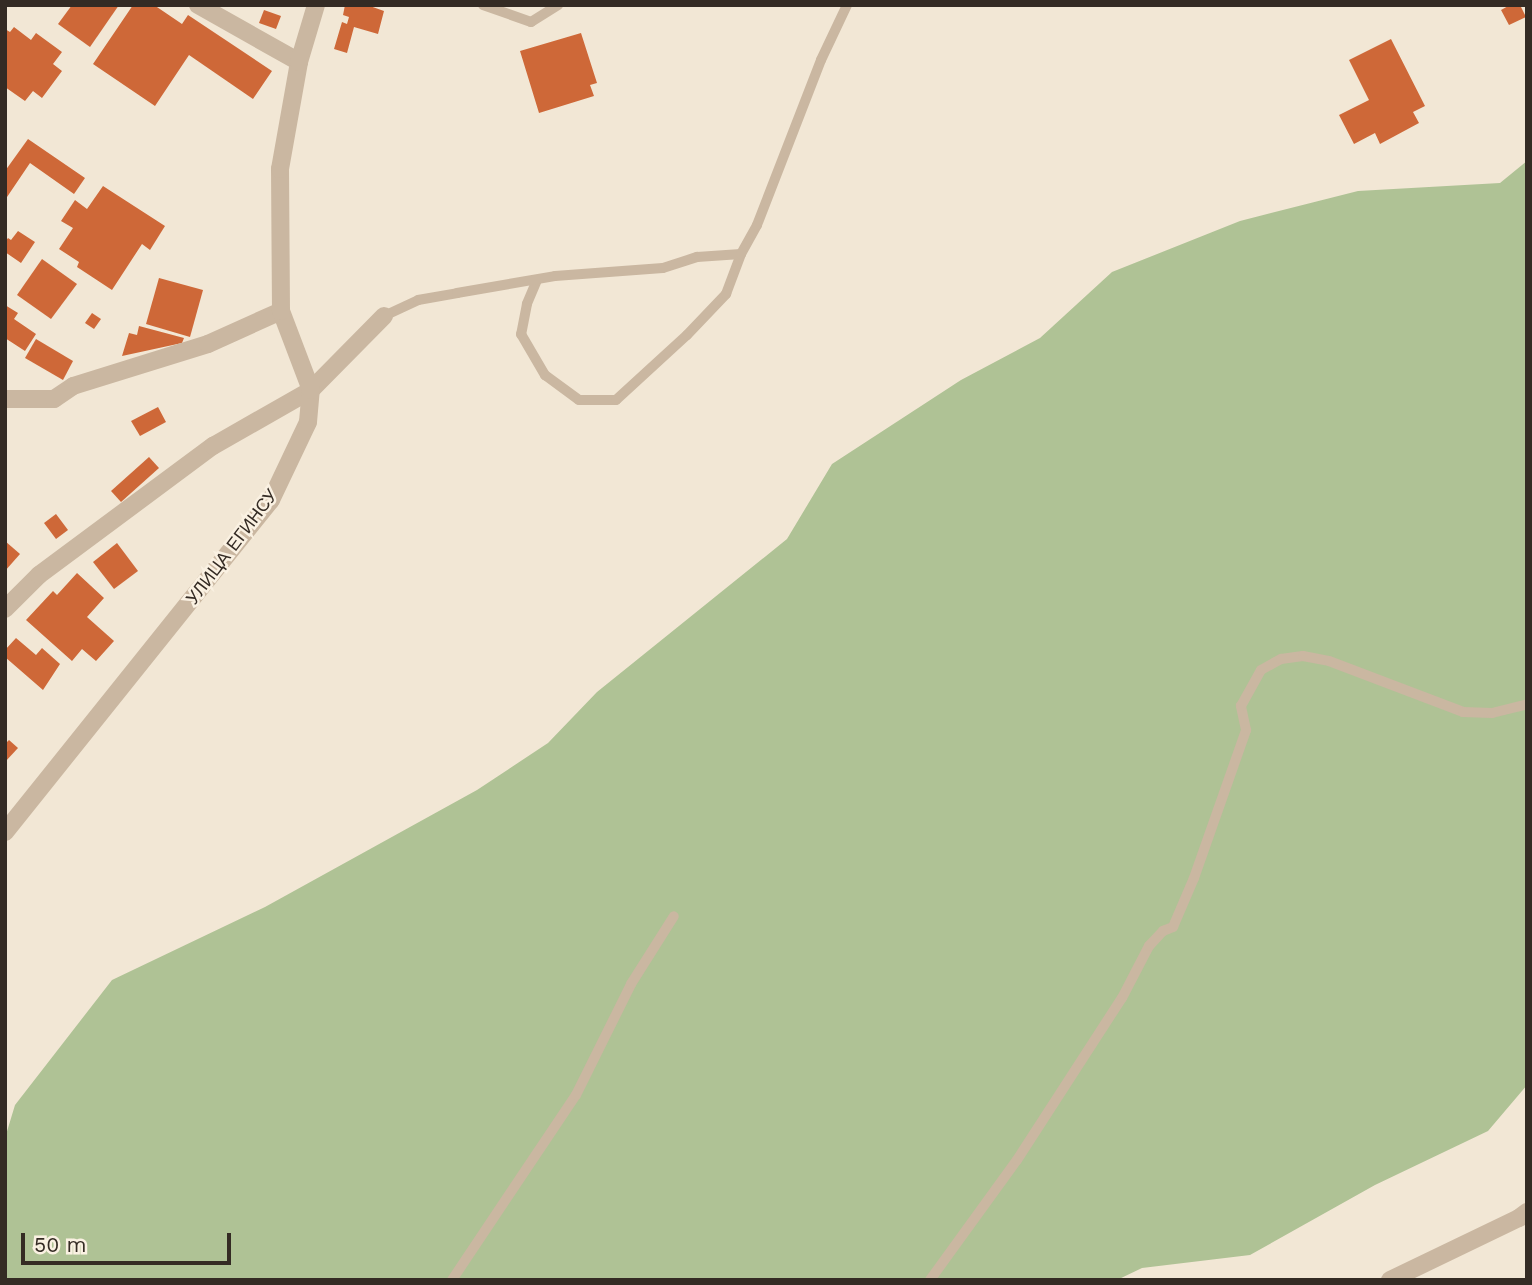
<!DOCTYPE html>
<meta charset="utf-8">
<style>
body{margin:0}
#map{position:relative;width:1532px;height:1285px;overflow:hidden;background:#f2e7d5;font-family:"Work Sans",sans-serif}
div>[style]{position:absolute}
.green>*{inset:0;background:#afc295}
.building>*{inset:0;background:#ce6838}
.lane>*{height:10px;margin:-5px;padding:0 5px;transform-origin:5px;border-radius:5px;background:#cab7a1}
.street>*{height:18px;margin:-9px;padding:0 9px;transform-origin:9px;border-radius:9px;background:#cab7a1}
span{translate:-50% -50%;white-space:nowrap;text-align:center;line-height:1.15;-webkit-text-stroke:5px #faf1e2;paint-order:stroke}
.street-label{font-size:18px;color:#342b24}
.frame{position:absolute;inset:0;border:7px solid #342b24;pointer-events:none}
.scale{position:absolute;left:21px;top:1233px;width:210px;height:32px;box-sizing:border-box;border:4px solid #342b24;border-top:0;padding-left:9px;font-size:21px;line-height:24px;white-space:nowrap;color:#342b24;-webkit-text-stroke:5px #faf1e2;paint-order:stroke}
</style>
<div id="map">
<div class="green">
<div style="clip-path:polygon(1527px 161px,1527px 1085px,1488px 1131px,1375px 1185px,1250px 1255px,1142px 1268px,1117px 1280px,5px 1280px,5px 1138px,15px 1105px,112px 980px,265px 907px,477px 790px,548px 743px,597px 692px,787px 539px,832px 464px,961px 380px,1040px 338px,1112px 272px,1240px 221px,1358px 191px,1500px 183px)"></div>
</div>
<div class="building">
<div style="clip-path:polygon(72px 5px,119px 5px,90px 47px,58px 24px)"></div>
<div style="clip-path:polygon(133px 5px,154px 5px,182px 24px,188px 15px,272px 71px,253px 99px,189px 55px,155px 106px,93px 64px)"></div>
<div style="clip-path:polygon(345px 5px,367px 5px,384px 11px,378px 34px,354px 27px,347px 53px,334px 49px,342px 22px,347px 24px,349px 17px,343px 15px)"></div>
<div style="clip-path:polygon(1510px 5px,1520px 5px,1526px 17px,1509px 25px,1501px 10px)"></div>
<div style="clip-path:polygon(264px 10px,281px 16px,276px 29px,259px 23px)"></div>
<div style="clip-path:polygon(14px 27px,31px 40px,36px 33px,62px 52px,53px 64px,62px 71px,42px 98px,33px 91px,25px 101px,5px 87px,5px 29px,10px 32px)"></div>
<div style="clip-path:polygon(581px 33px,597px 83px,590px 85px,594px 96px,539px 113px,520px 51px)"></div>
<div style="clip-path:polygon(1391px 39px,1425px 106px,1413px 112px,1419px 123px,1380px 144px,1375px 133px,1354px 144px,1339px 115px,1369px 100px,1349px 60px)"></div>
<div style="clip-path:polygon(28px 139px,85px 178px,74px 194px,30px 163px,5px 200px,5px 171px)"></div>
<div style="clip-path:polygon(103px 186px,165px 226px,150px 250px,142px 244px,112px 290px,77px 267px,79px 262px,59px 249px,73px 228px,61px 221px,75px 200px,87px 209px)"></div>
<div style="clip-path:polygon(18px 231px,35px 242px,21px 263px,5px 252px,5px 242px,8px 238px,11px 240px)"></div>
<div style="clip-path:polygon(42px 259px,77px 284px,51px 319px,17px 295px)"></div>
<div style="clip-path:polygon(159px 278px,203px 290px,190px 337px,146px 324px)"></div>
<div style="clip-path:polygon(5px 305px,18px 313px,14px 319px,36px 334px,25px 351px,5px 338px)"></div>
<div style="clip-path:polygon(92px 313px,101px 319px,94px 329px,85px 323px)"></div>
<div style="clip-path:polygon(139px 326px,184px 338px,182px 343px,122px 356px,129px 333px,137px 335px)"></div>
<div style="clip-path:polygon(36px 339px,73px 361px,63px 380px,25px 358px)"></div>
<div style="clip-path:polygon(158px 407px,166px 422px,140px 436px,131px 421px)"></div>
<div style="clip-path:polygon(149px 457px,159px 468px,121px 502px,111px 491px)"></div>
<div style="clip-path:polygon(56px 514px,68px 530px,56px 539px,44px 523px)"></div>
<div style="clip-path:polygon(5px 541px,20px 554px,5px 571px)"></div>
<div style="clip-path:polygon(117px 543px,138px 571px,114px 589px,93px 562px)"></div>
<div style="clip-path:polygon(77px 573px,104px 598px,87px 617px,114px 641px,96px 661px,82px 649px,72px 661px,26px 620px,53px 591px,57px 595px)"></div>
<div style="clip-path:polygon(16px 638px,36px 655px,42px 648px,60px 664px,43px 690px,5px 657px,5px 650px)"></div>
<div style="clip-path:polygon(9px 740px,18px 748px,5px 762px,5px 744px)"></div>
</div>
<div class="lane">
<div style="left:483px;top:5px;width:51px;rotate:19.5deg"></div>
<div style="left:531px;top:22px;width:32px;rotate:-32deg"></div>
<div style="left:537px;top:280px;width:26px;rotate:113deg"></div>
<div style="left:527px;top:304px;width:31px;rotate:101deg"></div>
<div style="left:521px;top:334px;width:48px;rotate:59.7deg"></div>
<div style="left:545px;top:375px;width:42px;rotate:36.3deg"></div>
<div style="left:579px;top:400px;width:37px"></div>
<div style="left:616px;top:400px;width:96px;rotate:-42.5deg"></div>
<div style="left:687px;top:335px;width:57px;rotate:-46.4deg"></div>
<div style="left:726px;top:294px;width:43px;rotate:-69.4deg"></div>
<div style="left:384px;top:316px;width:38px;rotate:-25deg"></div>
<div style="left:418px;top:300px;width:40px;rotate:-10deg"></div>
<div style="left:457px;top:293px;width:99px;rotate:-9.8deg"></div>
<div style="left:555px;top:276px;width:108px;rotate:-4.2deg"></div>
<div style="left:663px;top:268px;width:36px;rotate:-18deg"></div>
<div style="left:697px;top:257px;width:44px;rotate:-3.9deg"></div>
<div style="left:741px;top:254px;width:33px;rotate:-61deg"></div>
<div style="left:757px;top:225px;width:177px;rotate:-68.8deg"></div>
<div style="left:821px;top:60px;width:61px;rotate:-64.7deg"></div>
<div style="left:452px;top:1280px;width:223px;rotate:-56.2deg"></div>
<div style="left:576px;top:1095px;width:124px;rotate:-63.6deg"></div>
<div style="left:631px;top:984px;width:80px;rotate:-57.7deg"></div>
<div style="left:930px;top:1280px;width:148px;rotate:-54.1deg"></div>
<div style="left:1017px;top:1160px;width:193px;rotate:-57.1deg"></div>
<div style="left:1122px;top:998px;width:59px;rotate:-62.6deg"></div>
<div style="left:1149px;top:946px;width:21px;rotate:-47deg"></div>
<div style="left:1163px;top:931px;width:11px;rotate:-22deg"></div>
<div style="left:1173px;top:927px;width:53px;rotate:-66.8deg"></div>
<div style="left:1194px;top:878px;width:157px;rotate:-70.6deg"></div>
<div style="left:1246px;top:730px;width:25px;rotate:-102deg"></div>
<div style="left:1241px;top:706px;width:41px;rotate:-60.9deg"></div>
<div style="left:1261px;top:670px;width:23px;rotate:-29deg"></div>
<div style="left:1281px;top:659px;width:22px;rotate:-8deg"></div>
<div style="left:1303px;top:656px;width:26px;rotate:11deg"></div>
<div style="left:1329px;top:661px;width:143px;rotate:20.8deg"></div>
<div style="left:1463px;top:712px;width:29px;rotate:2deg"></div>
<div style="left:1492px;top:713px;width:36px;rotate:-14deg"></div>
</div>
<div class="street">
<div style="left:198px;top:5px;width:116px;rotate:29.4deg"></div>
<div style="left:5px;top:399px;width:49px"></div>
<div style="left:54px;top:399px;width:23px;rotate:-34deg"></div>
<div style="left:73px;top:386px;width:141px;rotate:-17.3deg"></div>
<div style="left:208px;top:344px;width:80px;rotate:-24.3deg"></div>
<div style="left:5px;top:609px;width:48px;rotate:-45deg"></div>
<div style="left:39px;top:575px;width:217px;rotate:-36.6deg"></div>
<div style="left:213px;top:446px;width:113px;rotate:-29.7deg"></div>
<div style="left:311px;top:390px;width:104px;rotate:-45.4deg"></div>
<div style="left:5px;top:832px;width:425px;rotate:-51.3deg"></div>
<div style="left:271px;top:500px;width:86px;rotate:-64.6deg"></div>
<div style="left:308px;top:422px;width:32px;rotate:-85deg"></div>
<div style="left:311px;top:390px;width:85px;rotate:-110.8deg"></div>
<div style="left:281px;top:311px;width:142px;rotate:-90.4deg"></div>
<div style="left:280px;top:169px;width:109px;rotate:-79.9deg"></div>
<div style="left:299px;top:62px;width:59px;rotate:-73.4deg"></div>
<div style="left:1390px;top:1280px;width:143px;rotate:-25.7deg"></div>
<div style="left:1519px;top:1218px;width:10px;rotate:-37deg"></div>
</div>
<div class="street-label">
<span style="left:232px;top:547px;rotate:-53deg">УЛИЦА ЕГИНСУ</span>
</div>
<div class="frame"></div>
<div class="scale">50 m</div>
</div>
